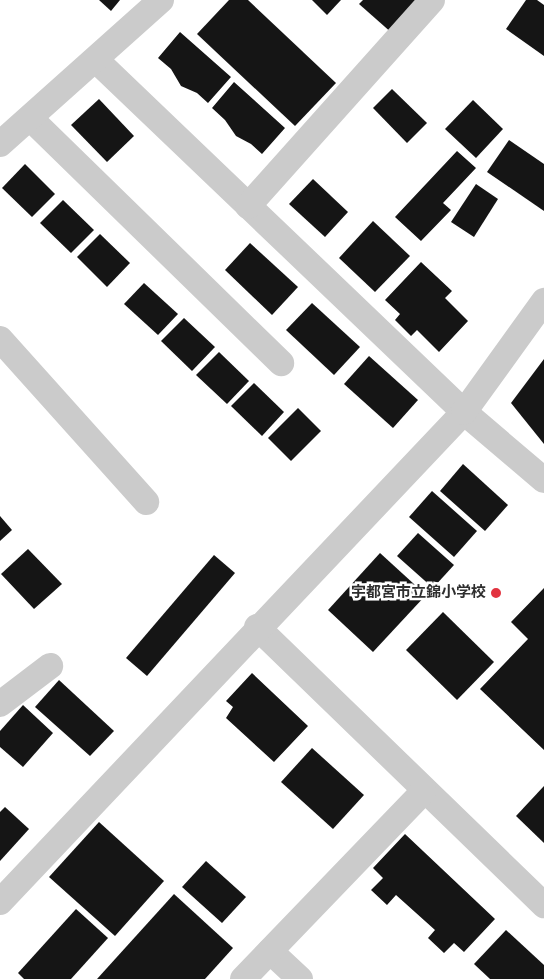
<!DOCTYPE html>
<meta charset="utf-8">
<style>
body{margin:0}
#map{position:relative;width:544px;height:979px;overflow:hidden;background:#fff;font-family:"Fira Sans Condensed","Noto Sans JP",sans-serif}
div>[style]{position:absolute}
.building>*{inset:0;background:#151515}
.street>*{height:26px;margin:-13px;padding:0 13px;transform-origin:13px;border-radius:13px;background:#cbcbcb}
.dots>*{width:14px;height:14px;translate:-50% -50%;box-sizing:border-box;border:2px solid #fff;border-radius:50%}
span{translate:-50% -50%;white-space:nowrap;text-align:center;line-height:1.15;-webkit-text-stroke:5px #fff;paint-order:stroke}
.poi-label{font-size:15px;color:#2e2e2e;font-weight:700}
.right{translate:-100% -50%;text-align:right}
</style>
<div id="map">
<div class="building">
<div style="clip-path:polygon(99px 0,120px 0,111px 11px)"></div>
<div style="clip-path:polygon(229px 0,248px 0,336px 83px,295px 126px,197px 34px)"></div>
<div style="clip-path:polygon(312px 0,341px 0,327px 15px)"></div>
<div style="clip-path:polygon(363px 0,420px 0,393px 34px,359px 4px)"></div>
<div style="clip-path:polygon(526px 0,537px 0,544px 5px,544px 56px,506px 29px)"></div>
<div style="clip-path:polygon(180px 32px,231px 77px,208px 103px,197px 93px,181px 86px,171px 69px,158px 58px)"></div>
<div style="clip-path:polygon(234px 82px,285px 128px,262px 154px,251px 144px,236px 136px,225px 120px,212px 108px)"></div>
<div style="clip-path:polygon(392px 89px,427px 123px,407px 143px,373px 108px)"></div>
<div style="clip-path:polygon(99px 99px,134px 136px,107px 162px,71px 125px)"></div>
<div style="clip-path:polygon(473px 100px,503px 129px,476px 158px,445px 129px)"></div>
<div style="clip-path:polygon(509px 140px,544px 164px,544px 211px,487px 172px)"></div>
<div style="clip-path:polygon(457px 151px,476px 168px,443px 203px,451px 210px,421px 241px,395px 217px)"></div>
<div style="clip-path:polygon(25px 164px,55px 194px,32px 217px,2px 188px)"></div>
<div style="clip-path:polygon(313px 179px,348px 212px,325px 237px,289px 204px)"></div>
<div style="clip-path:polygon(476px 184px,498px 199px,474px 237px,451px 222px)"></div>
<div style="clip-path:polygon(63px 200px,94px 230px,71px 253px,40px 223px)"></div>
<div style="clip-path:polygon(373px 221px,410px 256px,375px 292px,339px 258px)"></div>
<div style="clip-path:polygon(100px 234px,130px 263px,107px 287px,77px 257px)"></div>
<div style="clip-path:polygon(250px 243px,298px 287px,272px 315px,225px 270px)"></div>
<div style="clip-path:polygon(421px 262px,452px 291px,445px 298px,468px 321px,439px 352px,417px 330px,411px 336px,395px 320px,400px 314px,385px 300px)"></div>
<div style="clip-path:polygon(144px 283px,178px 314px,158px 335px,124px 304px)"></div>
<div style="clip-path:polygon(312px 303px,360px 347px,334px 375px,286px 330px)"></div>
<div style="clip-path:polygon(184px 318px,215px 347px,192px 371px,161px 341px)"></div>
<div style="clip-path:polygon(219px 352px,249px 381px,227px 404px,196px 375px)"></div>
<div style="clip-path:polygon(369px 356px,418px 400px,393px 428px,344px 384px)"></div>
<div style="clip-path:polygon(544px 359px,544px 444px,511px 403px)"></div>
<div style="clip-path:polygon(254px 383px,284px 412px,262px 436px,231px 406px)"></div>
<div style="clip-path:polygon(298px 408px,321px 431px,291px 461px,268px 438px)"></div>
<div style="clip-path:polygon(463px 464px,508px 505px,485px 531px,440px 491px)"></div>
<div style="clip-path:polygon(432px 491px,477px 531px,454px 557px,409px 517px)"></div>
<div style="clip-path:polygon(0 516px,12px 530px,0 541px)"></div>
<div style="clip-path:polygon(418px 533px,454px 565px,433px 588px,397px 556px)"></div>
<div style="clip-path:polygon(28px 549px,62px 584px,34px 609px,1px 574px)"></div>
<div style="clip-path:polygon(380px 553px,426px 595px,373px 652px,328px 610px)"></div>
<div style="clip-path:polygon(214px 555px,235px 573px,147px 676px,126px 658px)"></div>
<div style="clip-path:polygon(544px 588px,544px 750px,480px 689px,528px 639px,511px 622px)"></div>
<div style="clip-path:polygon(443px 612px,494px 662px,457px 700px,406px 650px)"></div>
<div style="clip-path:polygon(252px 673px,308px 726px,274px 762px,226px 718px,233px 707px,226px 701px)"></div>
<div style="clip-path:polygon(59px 680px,114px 731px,90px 756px,35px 707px)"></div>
<div style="clip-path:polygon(23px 705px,53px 733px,23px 767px,0 747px,0 731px)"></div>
<div style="clip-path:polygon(312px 748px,364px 795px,333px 829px,281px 782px)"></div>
<div style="clip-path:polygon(544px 786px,544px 843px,516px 816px)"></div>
<div style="clip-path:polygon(5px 807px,29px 829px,0 861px,0 812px)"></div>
<div style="clip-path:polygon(99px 822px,164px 881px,115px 936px,49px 877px)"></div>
<div style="clip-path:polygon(405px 834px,495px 919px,464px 952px,454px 943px,444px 953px,428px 938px,435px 930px,396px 895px,387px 905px,371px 890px,383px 878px,373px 868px)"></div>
<div style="clip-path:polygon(206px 861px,246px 897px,222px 923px,182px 887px)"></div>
<div style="clip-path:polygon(174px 894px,233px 948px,205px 979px,97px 979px)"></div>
<div style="clip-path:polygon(76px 909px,108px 938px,71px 979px,24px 979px,18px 973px)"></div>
<div style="clip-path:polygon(506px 930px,544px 965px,544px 979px,490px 979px,474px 964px)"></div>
</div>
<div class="street">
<div style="left:96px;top:60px;width:509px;rotate:43.73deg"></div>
<div style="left:464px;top:412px;width:105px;rotate:40.4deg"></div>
<div style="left:30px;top:118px;width:351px;rotate:44.3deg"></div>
<div style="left:0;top:144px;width:216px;rotate:-41.8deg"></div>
<div style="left:248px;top:206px;width:276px;rotate:-48.2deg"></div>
<div style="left:0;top:339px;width:219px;rotate:48.1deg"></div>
<div style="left:257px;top:627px;width:400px;rotate:44.1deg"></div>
<div style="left:0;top:704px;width:63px;rotate:-37.2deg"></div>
<div style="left:0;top:902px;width:675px;rotate:-46.56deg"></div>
<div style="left:464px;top:412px;width:137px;rotate:-54.2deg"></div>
<div style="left:270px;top:951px;width:41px;rotate:43deg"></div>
<div style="left:243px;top:979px;width:260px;rotate:-46.1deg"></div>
</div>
<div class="dots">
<div style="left:496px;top:593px;background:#e2333f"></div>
</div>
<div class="poi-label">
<span class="right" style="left:486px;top:593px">宇都宮市立錦小学校</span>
</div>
</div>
